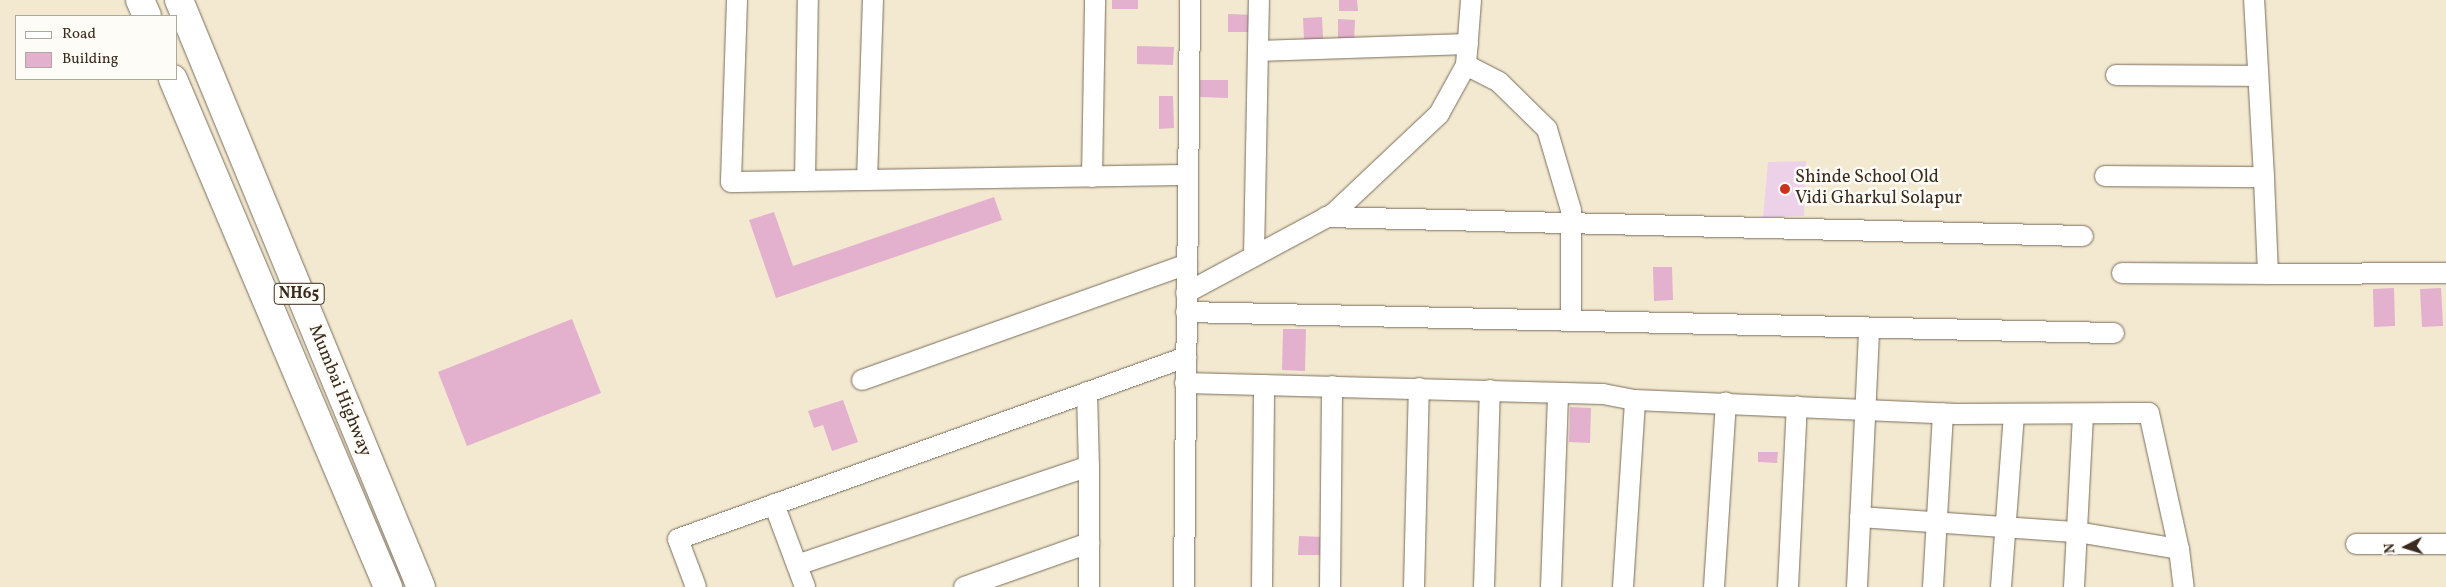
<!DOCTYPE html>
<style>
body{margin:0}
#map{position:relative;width:2446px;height:587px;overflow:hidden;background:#f2e9d0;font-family:Vollkorn,serif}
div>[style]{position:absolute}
.built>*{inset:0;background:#edd1e9}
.building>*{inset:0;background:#e3b1cd}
.roads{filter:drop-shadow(0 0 1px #7b6d5c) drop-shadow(0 0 1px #7b6d5c)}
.minor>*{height:20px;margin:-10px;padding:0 10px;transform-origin:10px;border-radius:10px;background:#fff}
.highway>*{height:28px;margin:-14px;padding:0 14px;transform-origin:14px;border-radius:14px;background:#fff}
.dots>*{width:14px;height:14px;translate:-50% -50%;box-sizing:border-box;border:2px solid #fdfcf7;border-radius:50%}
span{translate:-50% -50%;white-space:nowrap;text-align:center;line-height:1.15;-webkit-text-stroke:5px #fdfcf7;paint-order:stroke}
.shield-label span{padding:1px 4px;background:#fdfcf7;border:1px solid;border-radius:4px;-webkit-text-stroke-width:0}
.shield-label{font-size:16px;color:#3b2a1e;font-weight:700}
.poi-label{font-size:18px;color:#3b2a1e}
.left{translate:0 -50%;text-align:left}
.street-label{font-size:18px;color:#3b2a1e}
.legend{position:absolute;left:15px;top:15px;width:162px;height:65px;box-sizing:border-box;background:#fdfcf7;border:1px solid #afa8a0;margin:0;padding:6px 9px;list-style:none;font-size:15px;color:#3b2a1e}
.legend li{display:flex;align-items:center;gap:10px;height:25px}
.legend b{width:25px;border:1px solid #afa8a0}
.north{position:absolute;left:2381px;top:522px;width:50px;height:50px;-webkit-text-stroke:4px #fdfcf7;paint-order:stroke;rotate:265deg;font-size:14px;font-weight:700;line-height:20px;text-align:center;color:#3b2a1e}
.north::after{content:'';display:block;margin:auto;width:18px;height:22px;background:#3b2a1e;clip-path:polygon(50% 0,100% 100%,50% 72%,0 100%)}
</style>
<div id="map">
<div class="built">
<div style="clip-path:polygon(1806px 161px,1804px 216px,1763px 217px,1768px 162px)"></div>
</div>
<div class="building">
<div style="clip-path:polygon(1112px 0,1138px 0,1138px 9px,1112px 9px)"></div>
<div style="clip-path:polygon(1339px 0,1357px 0,1358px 11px,1339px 11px)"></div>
<div style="clip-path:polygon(1228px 14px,1254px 15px,1253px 32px,1228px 32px)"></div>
<div style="clip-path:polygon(1322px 17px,1323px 39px,1304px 40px,1303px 18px)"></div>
<div style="clip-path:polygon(1338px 19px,1355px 20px,1354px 44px,1338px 44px)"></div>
<div style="clip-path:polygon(1137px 46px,1174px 47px,1173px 65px,1137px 64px)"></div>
<div style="clip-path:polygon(1200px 80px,1228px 80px,1228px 98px,1200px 97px)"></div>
<div style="clip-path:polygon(1159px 96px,1173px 96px,1174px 128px,1159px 129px)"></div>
<div style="clip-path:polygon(994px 197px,1002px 220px,776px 298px,749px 220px,774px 212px,793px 266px)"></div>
<div style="clip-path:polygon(1653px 267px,1672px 267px,1673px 300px,1654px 301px)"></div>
<div style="clip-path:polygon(2394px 288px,2395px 326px,2374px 327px,2373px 289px)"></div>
<div style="clip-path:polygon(2441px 288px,2443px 326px,2422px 327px,2420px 289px)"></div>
<div style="clip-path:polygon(572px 319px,601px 393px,467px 446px,438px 372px)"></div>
<div style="clip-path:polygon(1283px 329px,1306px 329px,1305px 371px,1282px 370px)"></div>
<div style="clip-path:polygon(843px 400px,858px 442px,832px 451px,823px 425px,814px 428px,808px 411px)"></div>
<div style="clip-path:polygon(1570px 407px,1591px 408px,1590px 443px,1569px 442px)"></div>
<div style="clip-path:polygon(1758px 452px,1778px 452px,1777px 463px,1758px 462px)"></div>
<div style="clip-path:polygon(1299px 536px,1325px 537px,1324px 555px,1298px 555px)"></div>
</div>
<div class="roads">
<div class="minor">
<div style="left:737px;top:0;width:182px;rotate:91.9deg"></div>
<div style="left:731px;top:182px;width:457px;rotate:-0.9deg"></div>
<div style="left:1258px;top:51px;width:210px;rotate:-1.9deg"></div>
<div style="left:1466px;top:65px;width:37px;rotate:27deg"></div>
<div style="left:1499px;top:82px;width:67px;rotate:44.4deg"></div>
<div style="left:1547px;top:129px;width:84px;rotate:73.5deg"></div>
<div style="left:1571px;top:210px;width:110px;rotate:90deg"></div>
<div style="left:2116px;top:75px;width:142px;rotate:0.4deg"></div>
<div style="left:2105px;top:176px;width:159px;rotate:0.4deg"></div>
<div style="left:2264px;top:177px;width:177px;rotate:-93.2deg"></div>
<div style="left:1092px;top:177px;width:177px;rotate:-89deg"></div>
<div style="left:867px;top:180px;width:180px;rotate:-88.1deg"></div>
<div style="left:805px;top:181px;width:181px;rotate:-89.1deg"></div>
<div style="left:1326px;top:217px;width:757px;rotate:1.44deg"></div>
<div style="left:1254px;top:256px;width:256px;rotate:-88.9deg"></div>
<div style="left:2122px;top:273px;width:146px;rotate:0.4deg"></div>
<div style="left:2268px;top:274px;width:97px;rotate:-92.4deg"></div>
<div style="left:2268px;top:274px;width:178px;rotate:-0.3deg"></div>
<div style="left:1186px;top:293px;width:167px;rotate:-28.3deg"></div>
<div style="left:1333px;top:214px;width:146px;rotate:-43.3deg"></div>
<div style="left:1439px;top:114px;width:56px;rotate:-61.1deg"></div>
<div style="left:1466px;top:65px;width:65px;rotate:-85.6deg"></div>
<div style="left:1186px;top:312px;width:928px;rotate:1.3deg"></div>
<div style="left:862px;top:380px;width:345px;rotate:-19.6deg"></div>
<div style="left:1185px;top:383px;width:418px;rotate:1.5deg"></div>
<div style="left:1603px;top:394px;width:33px;rotate:11deg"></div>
<div style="left:1635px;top:400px;width:322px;rotate:2.5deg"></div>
<div style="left:1957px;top:414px;width:192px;rotate:-0.3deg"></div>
<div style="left:2149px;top:413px;width:139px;rotate:77.6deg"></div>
<div style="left:2179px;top:549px;width:38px;rotate:83deg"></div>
<div style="left:1087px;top:392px;width:74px;rotate:88.5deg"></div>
<div style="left:774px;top:504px;width:89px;rotate:69.5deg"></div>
<div style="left:1860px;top:517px;width:218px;rotate:4deg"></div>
<div style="left:2077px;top:532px;width:103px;rotate:9.5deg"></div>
<div style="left:2356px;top:544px;width:90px"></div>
<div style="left:797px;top:565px;width:308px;rotate:-18.7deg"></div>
<div style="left:1089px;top:466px;width:121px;rotate:90deg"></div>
<div style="left:696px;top:587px;width:51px;rotate:-110.6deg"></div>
<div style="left:678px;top:539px;width:540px;rotate:-19.71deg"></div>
<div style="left:964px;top:587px;width:133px;rotate:-19.4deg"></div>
<div style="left:1184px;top:587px;width:587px;rotate:-89.41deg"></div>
<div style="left:1262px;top:587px;width:202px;rotate:-89.4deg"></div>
<div style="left:1330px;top:587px;width:201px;rotate:-89.4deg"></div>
<div style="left:1414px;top:587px;width:199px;rotate:-88.6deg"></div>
<div style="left:1484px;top:587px;width:197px;rotate:-88.3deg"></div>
<div style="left:1551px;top:587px;width:194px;rotate:-87.9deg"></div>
<div style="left:1623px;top:587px;width:187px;rotate:-86.3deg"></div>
<div style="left:1714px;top:587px;width:185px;rotate:-86.3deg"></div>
<div style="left:1788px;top:587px;width:181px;rotate:-87.2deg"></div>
<div style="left:1857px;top:587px;width:259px;rotate:-87.3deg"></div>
<div style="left:1933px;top:587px;width:174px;rotate:-86.7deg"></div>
<div style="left:2001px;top:587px;width:173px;rotate:-85.7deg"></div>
<div style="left:2074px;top:587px;width:173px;rotate:-87deg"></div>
</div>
<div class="highway">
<div style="left:140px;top:0;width:17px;rotate:66deg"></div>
<div style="left:179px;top:0;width:635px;rotate:67.6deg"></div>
<div style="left:173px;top:79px;width:552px;rotate:67.06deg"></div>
</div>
</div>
<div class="dots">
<div style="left:1785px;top:189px;background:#c8321e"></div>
</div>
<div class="shield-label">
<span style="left:299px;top:294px">NH65</span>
</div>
<div class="poi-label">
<span class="left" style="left:1795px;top:189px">Shinde School Old<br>Vidi Gharkul Solapur</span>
</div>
<div class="street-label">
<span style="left:339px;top:391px;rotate:68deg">Mumbai Highway</span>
</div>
<ul class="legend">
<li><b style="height:6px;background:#fff"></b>Road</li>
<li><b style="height:14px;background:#e3b1cd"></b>Building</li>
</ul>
<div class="north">N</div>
</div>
